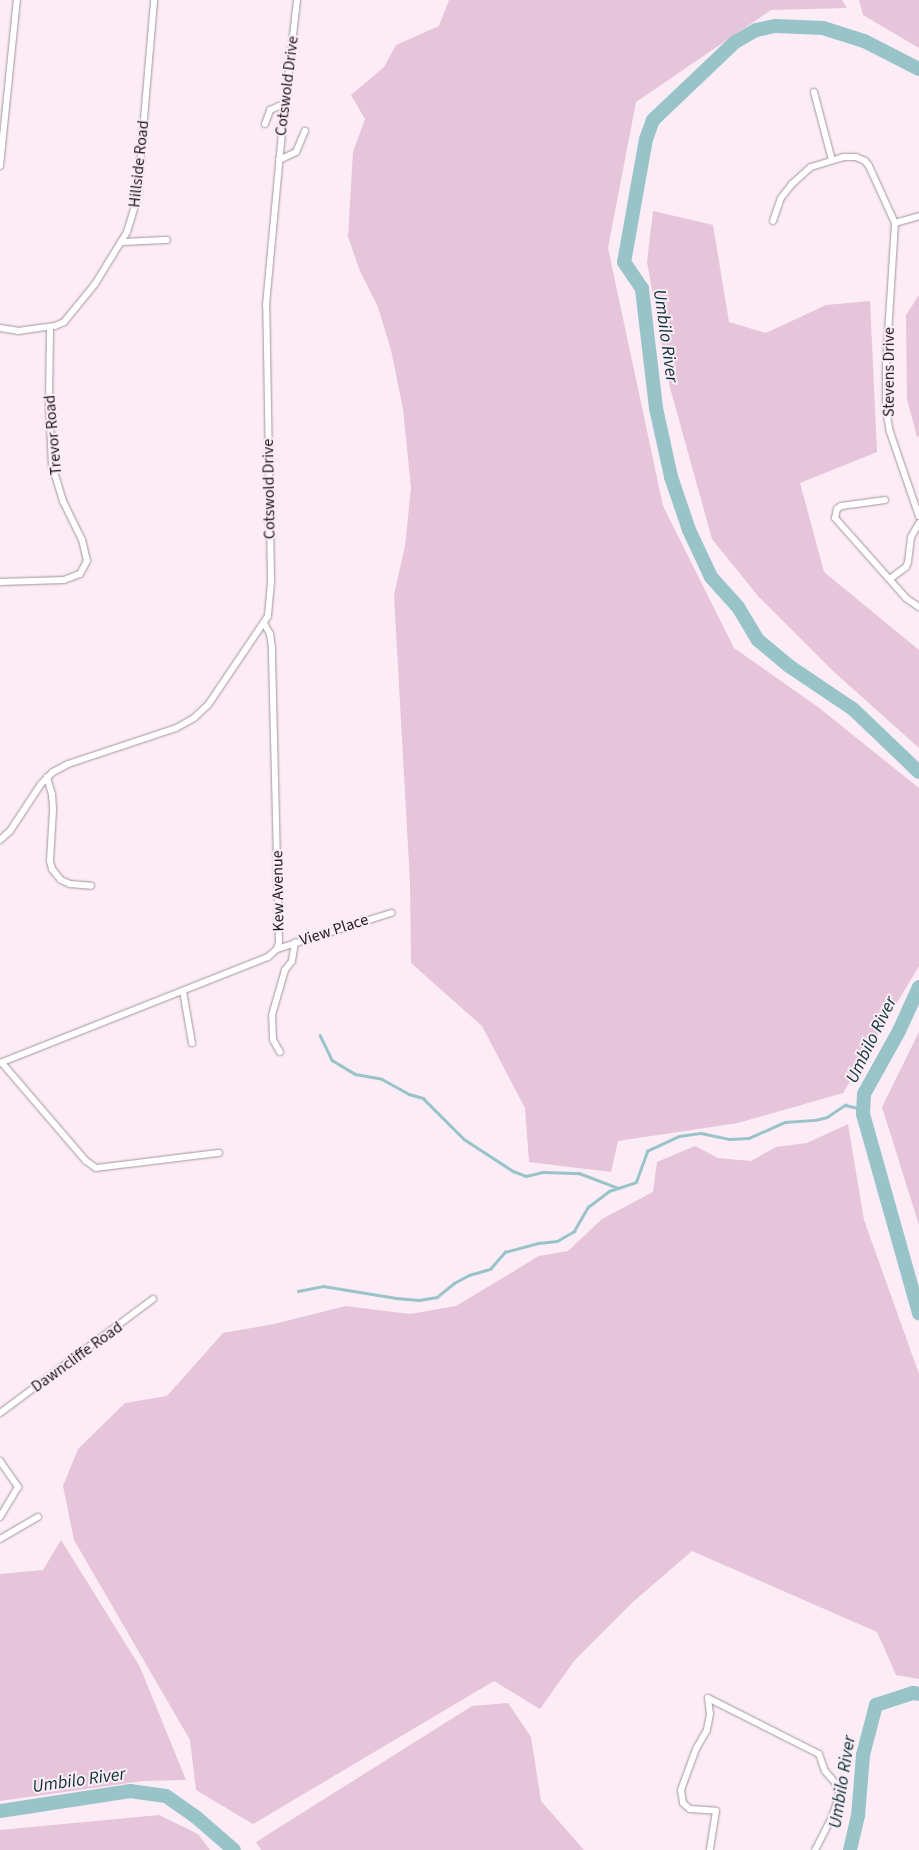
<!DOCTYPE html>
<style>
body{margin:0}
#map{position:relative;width:919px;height:1850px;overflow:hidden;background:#fcecf6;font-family:"Source Sans 3",sans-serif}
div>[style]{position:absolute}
.green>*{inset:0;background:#e6c4d9}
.stream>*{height:2.5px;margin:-1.25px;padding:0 1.25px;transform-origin:1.25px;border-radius:1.25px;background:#98c4c9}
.river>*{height:14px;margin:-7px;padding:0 7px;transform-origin:7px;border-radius:7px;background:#98c4c9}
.roads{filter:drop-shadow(0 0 1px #a2949c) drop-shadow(0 0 1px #a2949c)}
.minor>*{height:6px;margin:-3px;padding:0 3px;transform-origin:3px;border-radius:3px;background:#fff}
span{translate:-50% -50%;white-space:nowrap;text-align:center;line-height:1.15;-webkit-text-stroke:4px #fcecf6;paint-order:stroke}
.street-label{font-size:16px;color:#1d181b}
.water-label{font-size:18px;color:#073338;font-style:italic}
</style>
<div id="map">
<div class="green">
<div style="clip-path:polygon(449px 0,842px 0,847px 8px,771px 10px,636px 102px,608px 248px,663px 506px,734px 648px,818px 707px,919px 788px,919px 966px,843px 1093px,738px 1123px,618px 1141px,611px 1172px,529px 1162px,525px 1108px,482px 1026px,411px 963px,410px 882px,394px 595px,405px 546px,411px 488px,403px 409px,391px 350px,378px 307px,360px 271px,348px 237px,353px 152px,365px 119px,351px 95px,384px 67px,396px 45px,439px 26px)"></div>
<div style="clip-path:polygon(859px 0,919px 0,919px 48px,863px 15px)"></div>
<div style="clip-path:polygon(653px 211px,713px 225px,729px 322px,766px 333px,826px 305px,870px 301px,877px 452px,800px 483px,824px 572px,919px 650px,919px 748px,833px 671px,758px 596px,712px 539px,669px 384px,647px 262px)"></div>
<div style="clip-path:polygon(919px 295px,919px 436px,917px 437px,907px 399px,906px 315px)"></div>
<div style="clip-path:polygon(919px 1032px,919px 1225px,882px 1107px)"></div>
<div style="clip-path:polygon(848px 1124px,864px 1220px,919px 1374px,919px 1679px,896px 1675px,877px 1632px,692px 1551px,634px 1601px,574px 1661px,540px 1709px,494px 1681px,253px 1824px,196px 1790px,190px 1740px,74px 1540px,63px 1486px,78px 1449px,125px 1403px,167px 1396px,223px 1333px,274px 1324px,346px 1306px,410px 1314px,456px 1306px,539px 1256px,568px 1251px,602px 1219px,653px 1192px,657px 1162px,695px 1146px,718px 1158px,751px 1161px,776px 1147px,807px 1143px)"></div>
<div style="clip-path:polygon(61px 1540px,140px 1667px,186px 1780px,143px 1781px,0 1801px,0 1574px,43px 1570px)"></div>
<div style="clip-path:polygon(508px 1703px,531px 1737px,541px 1801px,584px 1850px,261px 1850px,256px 1842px,472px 1706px)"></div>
<div style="clip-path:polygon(159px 1815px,198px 1834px,210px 1850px,0 1850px,0 1830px)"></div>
</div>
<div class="stream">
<div style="left:320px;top:1035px;width:28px;rotate:64deg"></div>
<div style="left:332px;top:1060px;width:27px;rotate:31deg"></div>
<div style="left:355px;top:1074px;width:27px;rotate:10deg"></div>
<div style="left:382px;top:1079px;width:31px;rotate:29deg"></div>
<div style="left:409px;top:1094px;width:15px;rotate:16deg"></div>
<div style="left:423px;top:1098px;width:58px;rotate:45deg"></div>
<div style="left:464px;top:1139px;width:59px;rotate:33.1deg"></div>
<div style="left:513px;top:1171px;width:14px;rotate:21deg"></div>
<div style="left:526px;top:1176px;width:18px;rotate:-13deg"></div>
<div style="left:544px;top:1172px;width:35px;rotate:2deg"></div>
<div style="left:579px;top:1173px;width:42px;rotate:21deg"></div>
<div style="left:298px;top:1291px;width:25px;rotate:-11deg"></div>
<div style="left:323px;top:1286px;width:74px;rotate:9.3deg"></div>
<div style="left:396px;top:1298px;width:23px;rotate:5deg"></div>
<div style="left:419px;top:1300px;width:18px;rotate:-9deg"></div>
<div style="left:437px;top:1297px;width:22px;rotate:-39deg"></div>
<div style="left:454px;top:1283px;width:17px;rotate:-28deg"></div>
<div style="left:469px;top:1275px;width:22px;rotate:-16deg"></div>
<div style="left:490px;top:1269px;width:23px;rotate:-49deg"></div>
<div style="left:505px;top:1252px;width:34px;rotate:-15deg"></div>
<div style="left:538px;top:1243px;width:19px;rotate:-6deg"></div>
<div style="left:557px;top:1241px;width:20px;rotate:-30deg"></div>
<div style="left:574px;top:1231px;width:28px;rotate:-60deg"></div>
<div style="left:588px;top:1207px;width:26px;rotate:-37deg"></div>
<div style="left:609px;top:1191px;width:28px;rotate:-18deg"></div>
<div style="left:636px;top:1182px;width:33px;rotate:-70deg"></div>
<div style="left:647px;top:1151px;width:35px;rotate:-25deg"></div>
<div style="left:679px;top:1136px;width:22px;rotate:-8deg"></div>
<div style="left:701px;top:1133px;width:29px;rotate:12deg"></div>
<div style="left:729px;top:1139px;width:20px;rotate:-3deg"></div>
<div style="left:749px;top:1138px;width:39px;rotate:-24deg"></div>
<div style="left:785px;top:1122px;width:30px;rotate:-4deg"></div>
<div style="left:815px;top:1120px;width:12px;rotate:-14deg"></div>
<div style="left:827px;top:1117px;width:22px;rotate:-34deg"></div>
<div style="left:845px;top:1105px;width:13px;rotate:13deg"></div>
<div style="left:858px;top:1108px;width:6px;rotate:-31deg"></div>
</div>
<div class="river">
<div style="left:919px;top:69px;width:62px;rotate:-153deg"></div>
<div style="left:864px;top:41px;width:43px;rotate:-162.4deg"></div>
<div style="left:823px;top:28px;width:48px;rotate:-177.6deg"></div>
<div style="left:775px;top:26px;width:19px;rotate:168deg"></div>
<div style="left:756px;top:30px;width:24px;rotate:150deg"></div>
<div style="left:735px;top:42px;width:113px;rotate:136.4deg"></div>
<div style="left:653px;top:120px;width:20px;rotate:110deg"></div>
<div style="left:646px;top:139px;width:125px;rotate:100.1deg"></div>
<div style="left:624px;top:262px;width:32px;rotate:56deg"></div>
<div style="left:642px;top:289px;width:120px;rotate:83.3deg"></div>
<div style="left:656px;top:408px;width:71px;rotate:77.7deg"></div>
<div style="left:671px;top:477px;width:56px;rotate:71.2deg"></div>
<div style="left:689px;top:530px;width:52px;rotate:64.9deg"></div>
<div style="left:711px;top:577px;width:40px;rotate:48deg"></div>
<div style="left:738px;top:607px;width:39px;rotate:59deg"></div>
<div style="left:758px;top:640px;width:40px;rotate:40deg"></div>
<div style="left:789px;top:666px;width:77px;rotate:33.9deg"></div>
<div style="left:853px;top:709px;width:91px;rotate:43.7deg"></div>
<div style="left:919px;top:987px;width:48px;rotate:114.4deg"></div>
<div style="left:899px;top:1031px;width:72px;rotate:119.1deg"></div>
<div style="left:864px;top:1094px;width:20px;rotate:93deg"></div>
<div style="left:863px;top:1114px;width:207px;rotate:74.3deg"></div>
<div style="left:0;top:1811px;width:132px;rotate:-8.7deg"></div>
<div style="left:130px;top:1791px;width:36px;rotate:8deg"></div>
<div style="left:166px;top:1796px;width:37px;rotate:35deg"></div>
<div style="left:196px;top:1817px;width:50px;rotate:41deg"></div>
<div style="left:850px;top:1850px;width:35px;rotate:-77deg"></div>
<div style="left:858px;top:1816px;width:61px;rotate:-85.3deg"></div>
<div style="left:863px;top:1755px;width:52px;rotate:-75.4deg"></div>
<div style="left:876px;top:1705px;width:39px;rotate:-18deg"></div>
<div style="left:913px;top:1693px;width:6px;rotate:9deg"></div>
</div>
<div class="roads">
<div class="minor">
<div style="left:814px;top:92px;width:70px;rotate:75.2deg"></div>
<div style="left:265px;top:124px;width:15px;rotate:-70deg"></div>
<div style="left:270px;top:110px;width:10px;rotate:-24deg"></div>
<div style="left:279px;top:106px;width:6px;rotate:18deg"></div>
<div style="left:279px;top:160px;width:19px;rotate:-25deg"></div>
<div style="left:296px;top:152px;width:23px;rotate:-67deg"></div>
<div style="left:0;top:166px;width:167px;rotate:-84.2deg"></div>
<div style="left:773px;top:221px;width:24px;rotate:-71deg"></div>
<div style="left:781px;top:198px;width:18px;rotate:-52deg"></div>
<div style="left:792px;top:184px;width:25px;rotate:-42deg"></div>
<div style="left:811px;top:167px;width:34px;rotate:-17deg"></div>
<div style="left:843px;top:157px;width:13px"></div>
<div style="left:856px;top:157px;width:10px;rotate:24deg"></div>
<div style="left:865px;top:161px;width:6px;rotate:51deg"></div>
<div style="left:869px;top:166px;width:63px;rotate:65.5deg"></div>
<div style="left:895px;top:223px;width:144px;rotate:93.6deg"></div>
<div style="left:886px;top:367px;width:43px;rotate:90deg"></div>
<div style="left:886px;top:410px;width:22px;rotate:80deg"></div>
<div style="left:890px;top:432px;width:89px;rotate:71deg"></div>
<div style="left:895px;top:223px;width:25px;rotate:-16deg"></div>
<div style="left:121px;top:242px;width:46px;rotate:-2.5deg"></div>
<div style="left:0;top:328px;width:18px;rotate:9deg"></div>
<div style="left:18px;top:331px;width:37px;rotate:-8deg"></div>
<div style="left:55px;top:326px;width:10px;rotate:-24deg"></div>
<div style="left:64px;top:322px;width:49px;rotate:-50.8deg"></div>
<div style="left:95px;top:284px;width:61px;rotate:-58.4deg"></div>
<div style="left:127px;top:232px;width:34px;rotate:-73deg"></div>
<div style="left:137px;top:200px;width:201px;rotate:-85.1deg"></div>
<div style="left:885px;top:500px;width:44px;rotate:172.2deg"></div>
<div style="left:841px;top:506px;width:5px;rotate:143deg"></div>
<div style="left:837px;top:509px;width:9px;rotate:103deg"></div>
<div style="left:835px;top:518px;width:107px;rotate:48.4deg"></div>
<div style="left:906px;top:598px;width:16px;rotate:35deg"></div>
<div style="left:890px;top:579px;width:20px;rotate:-37deg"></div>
<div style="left:906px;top:567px;width:5px;rotate:-68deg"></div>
<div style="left:908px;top:562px;width:25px;rotate:-83deg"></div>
<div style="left:911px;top:537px;width:16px;rotate:-60deg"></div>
<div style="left:0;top:582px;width:64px;rotate:-1.8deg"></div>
<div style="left:64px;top:580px;width:17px;rotate:-21deg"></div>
<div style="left:80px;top:574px;width:15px;rotate:-62deg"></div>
<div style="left:87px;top:561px;width:22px;rotate:-103deg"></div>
<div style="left:82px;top:540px;width:43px;rotate:-116deg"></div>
<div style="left:63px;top:501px;width:37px;rotate:-107deg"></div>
<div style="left:52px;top:466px;width:63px;rotate:-92.7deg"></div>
<div style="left:49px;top:403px;width:76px;rotate:-89.2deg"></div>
<div style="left:47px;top:777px;width:18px;rotate:74deg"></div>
<div style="left:52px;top:794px;width:16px;rotate:86deg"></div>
<div style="left:53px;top:810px;width:51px;rotate:93.4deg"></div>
<div style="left:50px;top:861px;width:8px;rotate:76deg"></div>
<div style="left:52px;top:869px;width:14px;rotate:51deg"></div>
<div style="left:61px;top:880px;width:10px;rotate:24deg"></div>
<div style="left:70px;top:884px;width:21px;rotate:5deg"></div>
<div style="left:0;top:840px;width:13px;rotate:-42deg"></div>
<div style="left:10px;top:831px;width:56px;rotate:-56.6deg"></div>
<div style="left:41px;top:784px;width:17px;rotate:-45deg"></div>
<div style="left:53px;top:772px;width:17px;rotate:-28deg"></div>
<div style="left:68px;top:764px;width:114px;rotate:-18.4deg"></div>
<div style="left:176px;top:728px;width:21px;rotate:-29deg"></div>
<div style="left:194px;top:718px;width:19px;rotate:-43deg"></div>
<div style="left:208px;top:705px;width:107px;rotate:-56deg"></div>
<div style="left:268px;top:616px;width:37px;rotate:-85deg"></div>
<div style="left:271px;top:579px;width:274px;rotate:-91deg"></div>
<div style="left:266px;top:305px;width:174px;rotate:-84.7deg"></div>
<div style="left:282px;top:132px;width:133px;rotate:-83.5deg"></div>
<div style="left:277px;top:949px;width:120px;rotate:-17.5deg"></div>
<div style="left:183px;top:991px;width:53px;rotate:80.2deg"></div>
<div style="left:280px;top:1052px;width:14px;rotate:-120deg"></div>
<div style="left:273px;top:1040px;width:25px;rotate:-92deg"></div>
<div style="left:272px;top:1015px;width:47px;rotate:-73.9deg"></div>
<div style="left:285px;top:970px;width:11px;rotate:-52deg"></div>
<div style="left:292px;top:961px;width:19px;rotate:-81deg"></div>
<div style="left:0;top:1063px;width:288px;rotate:-21.6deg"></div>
<div style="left:268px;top:957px;width:12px;rotate:-42deg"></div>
<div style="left:277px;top:949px;width:7px;rotate:-74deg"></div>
<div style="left:279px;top:942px;width:294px;rotate:-91.4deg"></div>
<div style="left:272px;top:648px;width:14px;rotate:-98deg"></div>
<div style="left:270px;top:634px;width:13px;rotate:-119deg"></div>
<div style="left:2px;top:1063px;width:129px;rotate:49.4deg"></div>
<div style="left:86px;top:1161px;width:12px;rotate:35deg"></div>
<div style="left:96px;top:1168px;width:124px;rotate:-7deg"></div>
<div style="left:0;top:1413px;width:191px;rotate:-36.7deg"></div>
<div style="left:0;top:1461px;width:32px;rotate:55deg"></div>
<div style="left:18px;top:1487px;width:35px;rotate:121deg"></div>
<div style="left:0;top:1539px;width:44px;rotate:-30.1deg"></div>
<div style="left:708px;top:1698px;width:124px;rotate:26.8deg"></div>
<div style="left:819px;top:1754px;width:18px;rotate:71deg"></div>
<div style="left:825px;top:1771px;width:20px;rotate:49deg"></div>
<div style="left:838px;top:1786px;width:10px;rotate:84deg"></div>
<div style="left:839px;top:1796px;width:20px;rotate:108deg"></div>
<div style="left:833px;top:1815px;width:39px;rotate:117deg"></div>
<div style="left:708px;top:1698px;width:16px;rotate:83deg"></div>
<div style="left:710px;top:1714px;width:16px;rotate:101deg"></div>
<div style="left:707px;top:1730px;width:22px;rotate:120deg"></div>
<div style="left:696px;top:1749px;width:44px;rotate:110.1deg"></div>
<div style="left:681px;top:1790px;width:13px;rotate:81deg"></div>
<div style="left:683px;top:1803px;width:9px;rotate:41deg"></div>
<div style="left:690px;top:1809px;width:26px;rotate:4deg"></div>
<div style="left:716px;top:1811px;width:39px;rotate:99deg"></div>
</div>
</div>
<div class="street-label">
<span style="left:287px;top:86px;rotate:-83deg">Cotswold Drive</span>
<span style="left:139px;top:164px;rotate:-84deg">Hillside Road</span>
<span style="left:889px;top:372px;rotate:-90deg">Stevens Drive</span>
<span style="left:53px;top:435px;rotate:-95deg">Trevor Road</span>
<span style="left:269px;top:489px;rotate:-91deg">Cotswold Drive</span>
<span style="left:278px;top:891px;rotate:-91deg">Kew Avenue</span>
<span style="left:334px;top:930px;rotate:-18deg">View Place</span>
<span style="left:77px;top:1357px;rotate:-36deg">Dawncliffe Road</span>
</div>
<div class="water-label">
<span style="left:665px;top:336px;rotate:82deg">Umbilo River</span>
<span style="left:872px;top:1040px;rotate:-64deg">Umbilo River</span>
<span style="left:79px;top:1781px;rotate:-8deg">Umbilo River</span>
<span style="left:843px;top:1782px;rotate:-81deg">Umbilo River</span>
</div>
</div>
